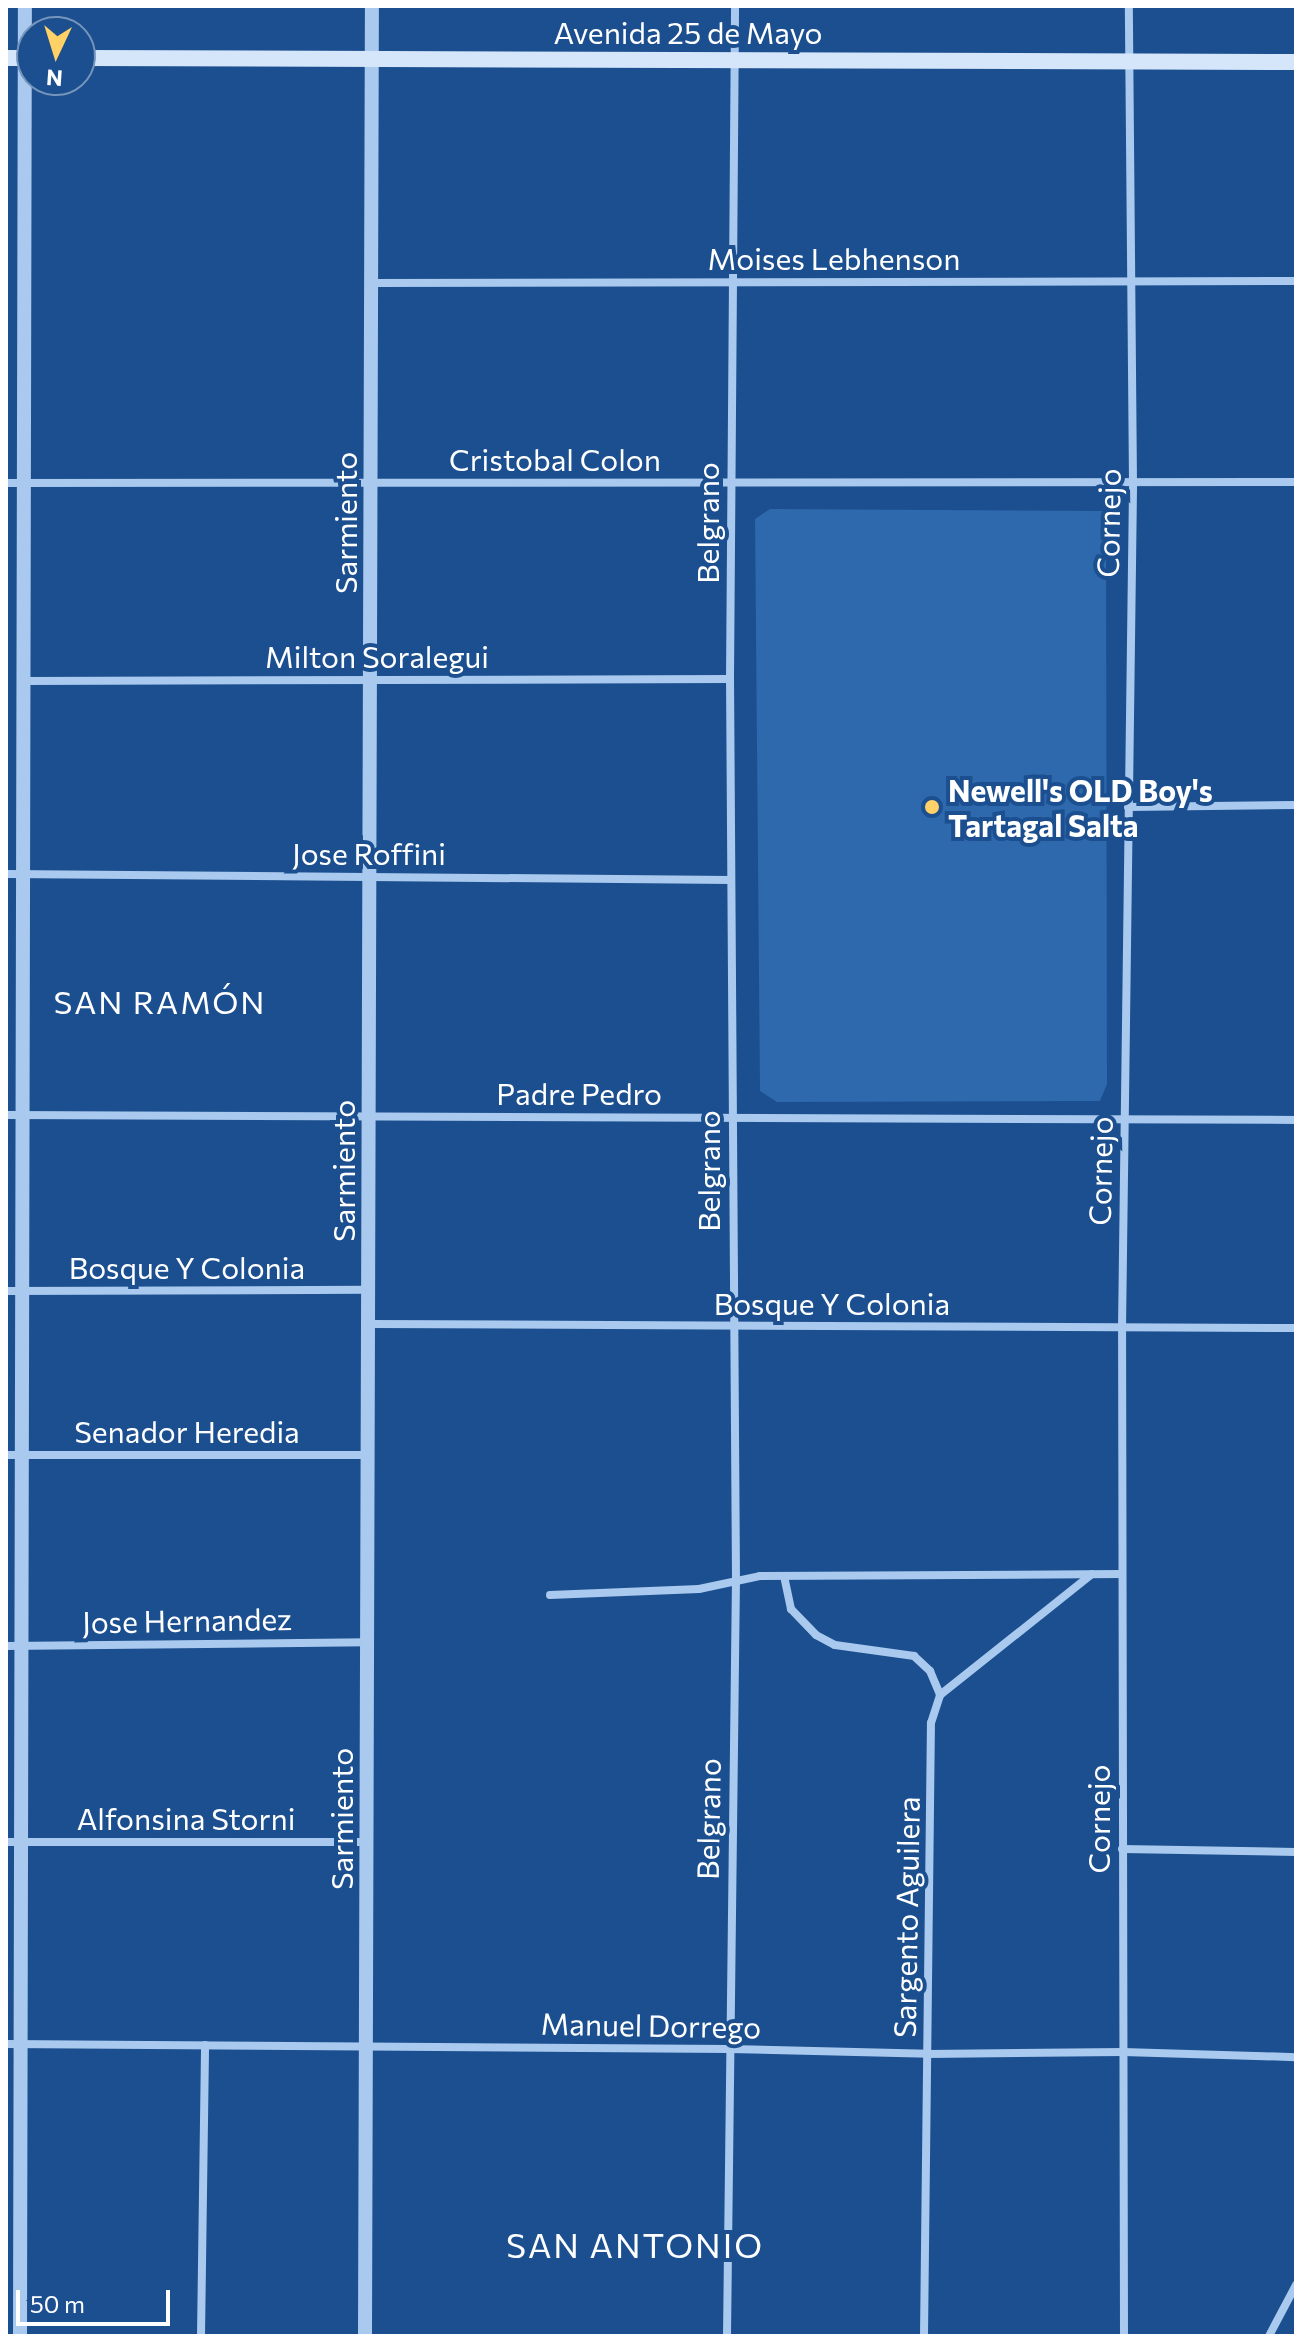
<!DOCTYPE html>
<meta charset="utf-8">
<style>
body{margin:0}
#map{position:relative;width:1302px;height:2342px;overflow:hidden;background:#1b4f8f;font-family:Commissioner,sans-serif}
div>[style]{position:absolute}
.green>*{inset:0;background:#2e69ad}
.minor>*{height:8px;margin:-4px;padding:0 4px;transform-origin:4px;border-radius:4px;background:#a9c9ee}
.tertiary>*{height:14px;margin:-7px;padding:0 7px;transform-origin:7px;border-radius:7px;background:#a9c9ee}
.secondary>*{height:16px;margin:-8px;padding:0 8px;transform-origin:8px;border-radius:8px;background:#d6e6fa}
.dots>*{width:22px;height:22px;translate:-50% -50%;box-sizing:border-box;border:4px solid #1b4f8f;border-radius:50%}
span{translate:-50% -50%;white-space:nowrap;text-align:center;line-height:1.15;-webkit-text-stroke:8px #1b4f8f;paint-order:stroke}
.street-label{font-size:30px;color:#fff}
.poi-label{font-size:30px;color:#fff;font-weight:700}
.left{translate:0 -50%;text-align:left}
.neighbourhood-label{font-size:32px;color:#fff;letter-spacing:2px}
.quarter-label{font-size:34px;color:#fff;letter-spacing:2px}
.frame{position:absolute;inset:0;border:8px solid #fff;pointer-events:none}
.north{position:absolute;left:16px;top:16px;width:80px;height:80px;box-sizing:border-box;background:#1b4f8f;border:2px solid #7695bc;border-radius:50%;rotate:184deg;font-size:22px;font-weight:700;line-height:32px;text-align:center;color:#fff}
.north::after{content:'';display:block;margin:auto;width:28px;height:36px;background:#ffd166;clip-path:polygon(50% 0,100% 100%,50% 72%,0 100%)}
.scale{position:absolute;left:16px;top:2290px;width:154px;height:36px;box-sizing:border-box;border:4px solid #fff;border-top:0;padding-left:10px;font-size:24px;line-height:28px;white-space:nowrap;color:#fff;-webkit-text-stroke:6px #1b4f8f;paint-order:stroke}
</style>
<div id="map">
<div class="green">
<div style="clip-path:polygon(770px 509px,1103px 511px,1106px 538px,1107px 1084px,1100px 1101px,777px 1102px,760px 1091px,755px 519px)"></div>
</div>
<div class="minor">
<div style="left:371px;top:283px;width:925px;rotate:-0.12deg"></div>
<div style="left:6px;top:483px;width:1290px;rotate:-0.04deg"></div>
<div style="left:25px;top:681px;width:705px;rotate:-0.16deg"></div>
<div style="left:1128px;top:807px;width:168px;rotate:-0.7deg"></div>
<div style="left:6px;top:874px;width:725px;rotate:0.47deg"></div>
<div style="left:6px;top:1115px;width:1290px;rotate:0.22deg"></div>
<div style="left:6px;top:1291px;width:363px;rotate:-0.2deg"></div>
<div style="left:368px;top:1324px;width:928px;rotate:0.25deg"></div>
<div style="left:6px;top:1455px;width:362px"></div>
<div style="left:784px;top:1576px;width:34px;rotate:78deg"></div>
<div style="left:791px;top:1609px;width:36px;rotate:46deg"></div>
<div style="left:816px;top:1635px;width:21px;rotate:28deg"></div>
<div style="left:835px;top:1645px;width:80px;rotate:7.9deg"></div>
<div style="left:914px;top:1656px;width:22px;rotate:43deg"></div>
<div style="left:930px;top:1671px;width:26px;rotate:67deg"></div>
<div style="left:550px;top:1595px;width:149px;rotate:-2.3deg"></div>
<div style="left:699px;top:1589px;width:62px;rotate:-12deg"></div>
<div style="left:760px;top:1576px;width:362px;rotate:-0.3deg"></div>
<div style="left:6px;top:1646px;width:362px;rotate:-0.6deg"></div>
<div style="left:6px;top:1842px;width:361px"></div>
<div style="left:1122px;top:1849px;width:174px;rotate:1deg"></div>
<div style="left:6px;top:2044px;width:723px;rotate:0.4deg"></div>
<div style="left:729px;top:2049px;width:199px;rotate:1.4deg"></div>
<div style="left:928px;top:2054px;width:195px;rotate:-0.6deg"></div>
<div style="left:1123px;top:2052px;width:173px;rotate:1.7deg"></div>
<div style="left:201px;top:2336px;width:291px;rotate:-89.2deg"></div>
<div style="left:727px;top:2336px;width:755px;rotate:-89.32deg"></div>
<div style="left:736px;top:1581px;width:902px;rotate:-90.38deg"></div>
<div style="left:730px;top:679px;width:673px;rotate:-89.57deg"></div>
<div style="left:924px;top:2336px;width:613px;rotate:-89.35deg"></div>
<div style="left:931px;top:1723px;width:29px;rotate:-72deg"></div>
<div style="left:940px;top:1695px;width:194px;rotate:-38.5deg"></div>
<div style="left:1124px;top:2336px;width:1007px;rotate:-90.11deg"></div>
<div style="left:1122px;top:1329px;width:845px;rotate:-89.25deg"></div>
<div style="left:1133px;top:484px;width:478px;rotate:-90.5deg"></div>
<div style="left:1269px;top:2336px;width:58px;rotate:-62.1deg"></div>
</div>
<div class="tertiary">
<div style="left:20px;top:2336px;width:2330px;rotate:-89.88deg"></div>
<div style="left:365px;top:2336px;width:2330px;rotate:-89.83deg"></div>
</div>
<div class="secondary">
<div style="left:6px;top:58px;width:26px"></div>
<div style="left:80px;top:58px;width:1216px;rotate:0.19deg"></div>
</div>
<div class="dots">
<div style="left:932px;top:807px;background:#ffd166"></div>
</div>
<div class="street-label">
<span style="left:688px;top:32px">Avenida 25 de Mayo</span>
<span style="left:834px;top:258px">Moises Lebhenson</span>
<span style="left:555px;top:459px">Cristobal Colon</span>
<span style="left:345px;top:523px;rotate:-90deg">Sarmiento</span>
<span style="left:707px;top:523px;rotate:-90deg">Belgrano</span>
<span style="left:1108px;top:523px;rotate:-89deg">Cornejo</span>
<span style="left:377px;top:656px">Milton Soralegui</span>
<span style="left:369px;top:853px">Jose Roffini</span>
<span style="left:579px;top:1093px">Padre Pedro</span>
<span style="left:343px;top:1171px;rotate:-90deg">Sarmiento</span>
<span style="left:708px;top:1171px;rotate:-90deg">Belgrano</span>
<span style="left:1100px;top:1171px;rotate:-89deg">Cornejo</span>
<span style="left:187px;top:1267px">Bosque Y Colonia</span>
<span style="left:832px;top:1303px">Bosque Y Colonia</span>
<span style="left:187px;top:1431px">Senador Heredia</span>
<span style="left:187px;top:1620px;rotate:-1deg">Jose Hernandez</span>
<span style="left:186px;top:1818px">Alfonsina Storni</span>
<span style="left:341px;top:1819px;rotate:-90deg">Sarmiento</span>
<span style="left:708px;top:1819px;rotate:-89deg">Belgrano</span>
<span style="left:1098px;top:1819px;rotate:-90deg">Cornejo</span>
<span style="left:906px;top:1917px;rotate:-89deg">Sargento Aguilera</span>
<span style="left:651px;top:2025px;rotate:1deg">Manuel Dorrego</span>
</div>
<div class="poi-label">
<span class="left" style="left:948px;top:807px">Newell's OLD Boy's<br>Tartagal Salta</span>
</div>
<div class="neighbourhood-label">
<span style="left:160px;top:1001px">SAN RAMÓN</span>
</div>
<div class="quarter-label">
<span style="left:635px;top:2245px">SAN ANTONIO</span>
</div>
<div class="frame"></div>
<div class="north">N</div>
<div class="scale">50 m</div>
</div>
